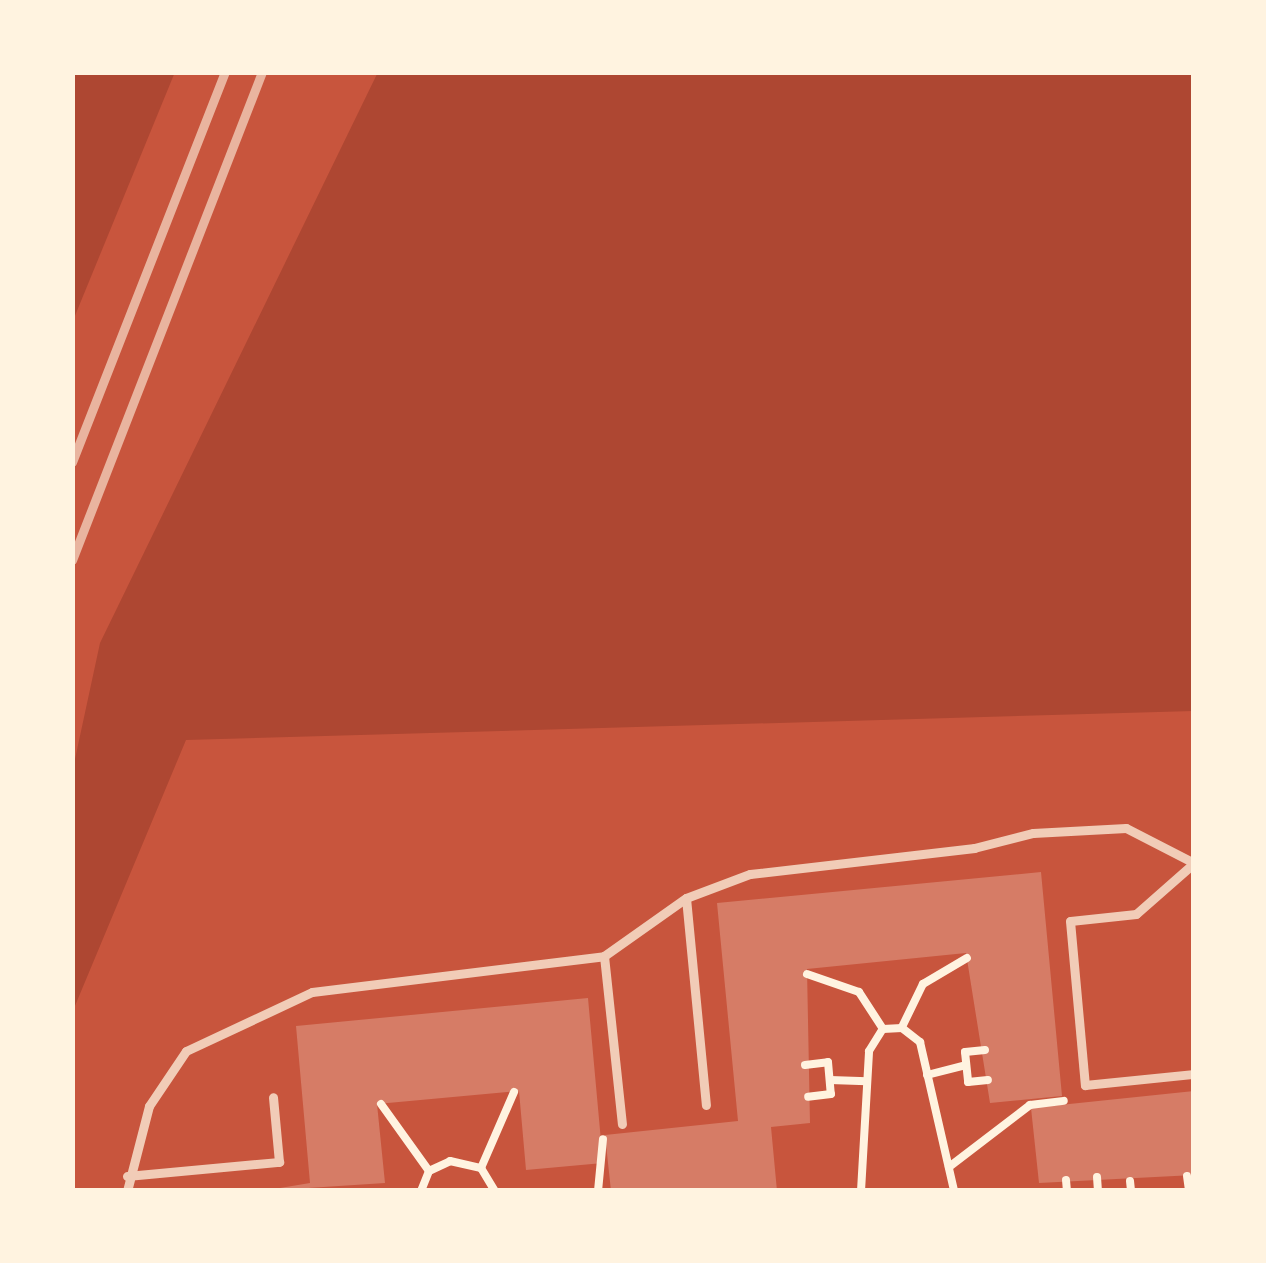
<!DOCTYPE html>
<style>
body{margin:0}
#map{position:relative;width:1266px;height:1263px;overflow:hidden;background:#c8553d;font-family:Barlow,sans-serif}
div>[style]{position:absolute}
.green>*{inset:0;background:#ae4732}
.building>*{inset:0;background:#d67c66}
.path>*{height:8px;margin:-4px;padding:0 4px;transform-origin:4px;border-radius:4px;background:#fff3e0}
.service>*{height:9px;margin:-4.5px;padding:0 4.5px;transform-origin:4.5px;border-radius:4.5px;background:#f1ccb7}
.rail>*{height:9px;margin:-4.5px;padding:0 4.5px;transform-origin:4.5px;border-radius:4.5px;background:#e9b49f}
span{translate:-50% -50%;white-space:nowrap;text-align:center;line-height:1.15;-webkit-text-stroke:9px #fff3e0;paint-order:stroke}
.frame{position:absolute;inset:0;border:75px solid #fff3e0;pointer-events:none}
</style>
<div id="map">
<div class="green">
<div style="clip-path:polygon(72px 72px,175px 72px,72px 323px)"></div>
<div style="clip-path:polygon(378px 72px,1194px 72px,1194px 711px,186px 740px,72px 1013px,72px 773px,100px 643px)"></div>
</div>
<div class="building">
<div style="clip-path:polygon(1041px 872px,1062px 1096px,990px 1103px,966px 953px,807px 969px,810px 1123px,771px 1127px,777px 1191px,611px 1191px,605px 1135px,738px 1121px,717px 903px)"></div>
<div style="clip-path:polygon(588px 998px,603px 1163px,526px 1170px,519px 1091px,377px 1104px,385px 1183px,262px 1191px,310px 1183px,296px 1026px)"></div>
<div style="clip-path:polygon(1194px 1091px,1194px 1175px,1039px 1183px,1031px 1108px)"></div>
</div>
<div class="path">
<div style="left:807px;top:974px;width:55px;rotate:19.1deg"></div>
<div style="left:859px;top:992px;width:44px;rotate:57deg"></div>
<div style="left:902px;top:1027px;width:48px;rotate:-64deg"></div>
<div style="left:923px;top:984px;width:51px;rotate:-30.6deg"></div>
<div style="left:985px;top:1050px;width:20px;rotate:174deg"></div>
<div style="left:965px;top:1052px;width:30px;rotate:84deg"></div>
<div style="left:968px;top:1082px;width:20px;rotate:-6deg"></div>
<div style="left:805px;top:1065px;width:23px;rotate:-7deg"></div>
<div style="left:828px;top:1062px;width:32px;rotate:85deg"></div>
<div style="left:831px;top:1094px;width:23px;rotate:173deg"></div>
<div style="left:927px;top:1075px;width:40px;rotate:-14.4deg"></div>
<div style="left:830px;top:1080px;width:37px;rotate:2deg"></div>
<div style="left:381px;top:1104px;width:82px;rotate:54.4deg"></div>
<div style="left:949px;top:1167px;width:102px;rotate:-37.4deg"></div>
<div style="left:1030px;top:1105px;width:34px;rotate:-7deg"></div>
<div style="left:481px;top:1168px;width:83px;rotate:-66.5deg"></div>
<div style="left:1187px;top:1176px;width:15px;rotate:82deg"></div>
<div style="left:1097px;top:1177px;width:14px;rotate:86deg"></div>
<div style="left:1066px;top:1180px;width:11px;rotate:85deg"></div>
<div style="left:1130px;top:1181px;width:10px;rotate:84deg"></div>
<div style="left:421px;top:1191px;width:22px;rotate:-68deg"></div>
<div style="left:429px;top:1171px;width:23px;rotate:-25deg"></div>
<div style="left:450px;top:1161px;width:32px;rotate:13deg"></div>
<div style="left:481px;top:1168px;width:27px;rotate:59deg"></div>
<div style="left:598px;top:1191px;width:52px;rotate:-84.5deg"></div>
<div style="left:861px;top:1191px;width:140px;rotate:-86.7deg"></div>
<div style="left:869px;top:1051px;width:26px;rotate:-58deg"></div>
<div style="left:883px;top:1029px;width:19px;rotate:-3deg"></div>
<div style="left:902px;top:1028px;width:23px;rotate:38deg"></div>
<div style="left:920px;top:1042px;width:153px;rotate:77.1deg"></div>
</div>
<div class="service">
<div style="left:1194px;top:863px;width:77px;rotate:138.7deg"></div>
<div style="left:1136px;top:914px;width:66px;rotate:173.9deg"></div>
<div style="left:1070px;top:921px;width:165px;rotate:84.8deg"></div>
<div style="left:1085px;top:1085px;width:110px;rotate:-5.8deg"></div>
<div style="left:686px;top:898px;width:208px;rotate:84.5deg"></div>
<div style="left:604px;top:956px;width:169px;rotate:83.9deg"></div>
<div style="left:127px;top:1176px;width:153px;rotate:-5.3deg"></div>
<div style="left:279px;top:1162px;width:65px;rotate:-95.3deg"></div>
<div style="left:127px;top:1191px;width:88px;rotate:-75.5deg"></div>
<div style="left:149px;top:1106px;width:66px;rotate:-56.1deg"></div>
<div style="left:186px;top:1051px;width:139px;rotate:-25.1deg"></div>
<div style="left:312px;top:992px;width:294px;rotate:-7deg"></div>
<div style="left:604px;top:956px;width:100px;rotate:-35.3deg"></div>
<div style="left:686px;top:898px;width:68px;rotate:-20.6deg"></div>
<div style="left:750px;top:874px;width:226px;rotate:-6.6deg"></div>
<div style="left:974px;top:848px;width:61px;rotate:-14.3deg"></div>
<div style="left:1033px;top:833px;width:93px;rotate:-3.1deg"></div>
<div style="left:1126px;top:828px;width:76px;rotate:27.2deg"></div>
</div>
<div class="rail">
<div style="left:72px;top:462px;width:419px;rotate:-68.6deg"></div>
<div style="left:72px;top:560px;width:524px;rotate:-68.73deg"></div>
</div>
<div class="frame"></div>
</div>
